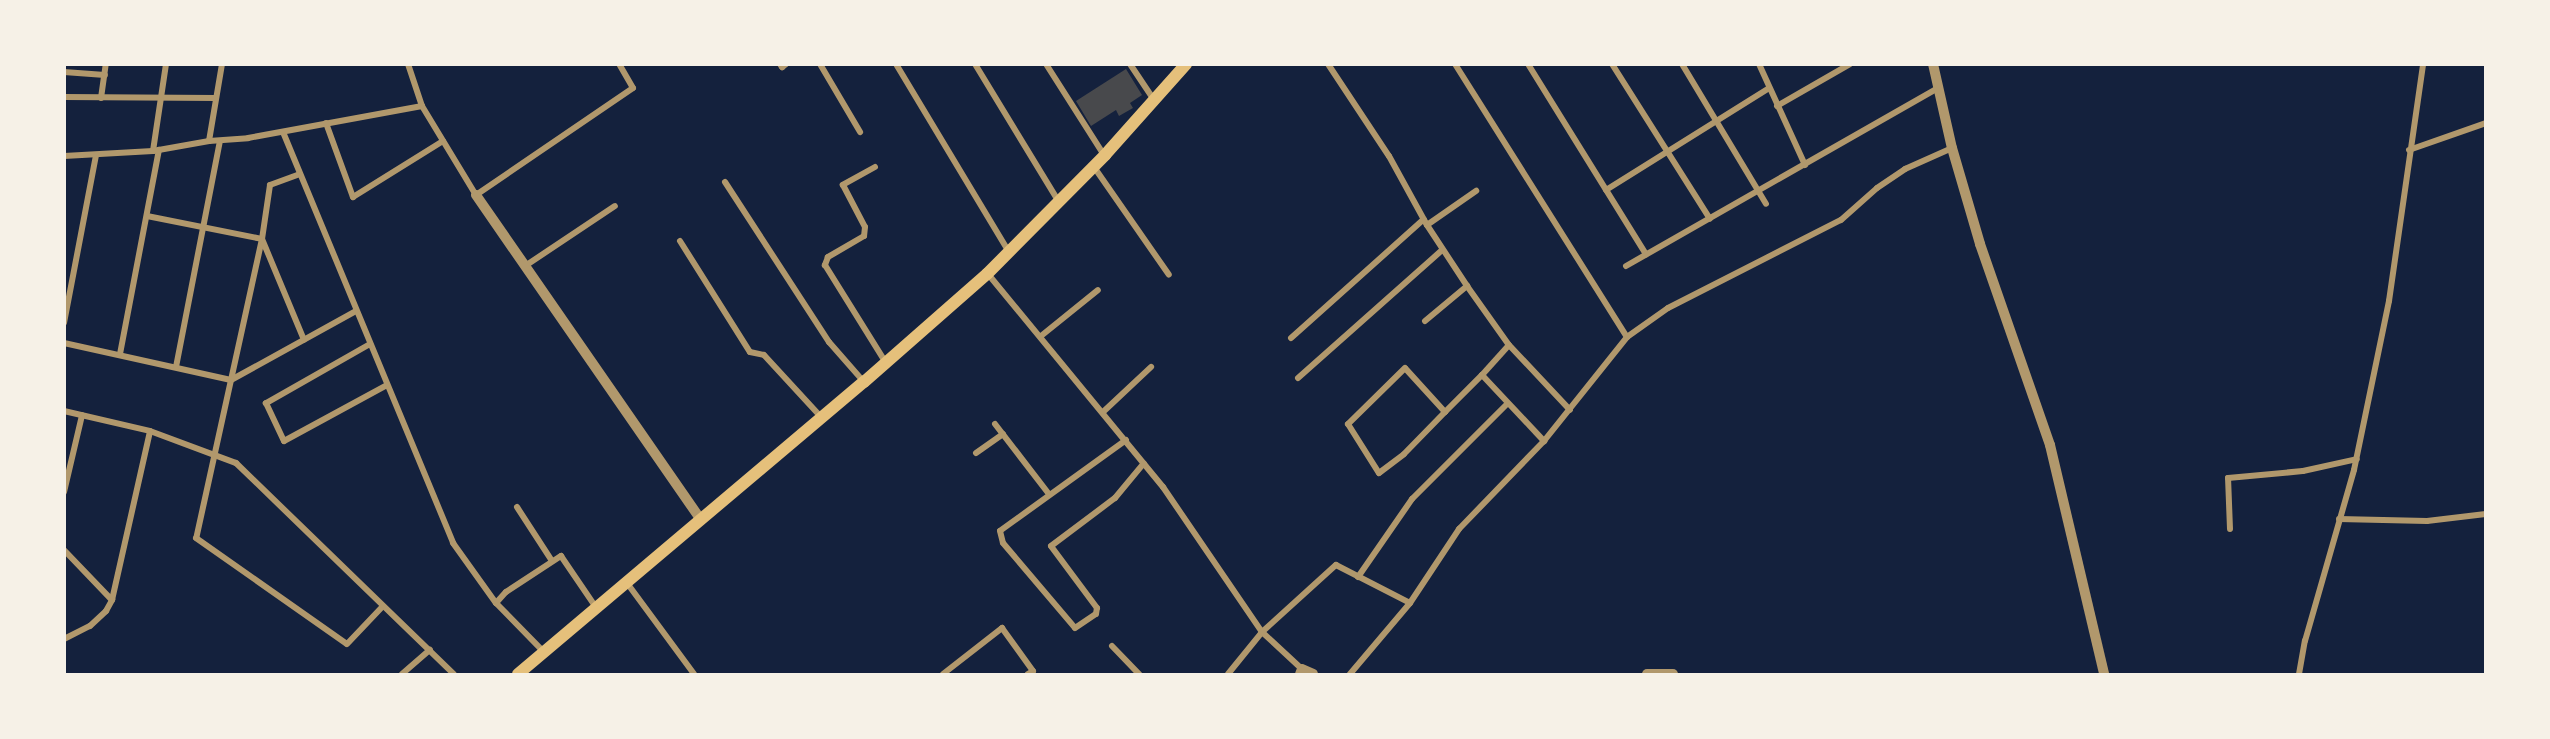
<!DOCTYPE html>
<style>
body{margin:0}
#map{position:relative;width:2550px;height:739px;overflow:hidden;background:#14213d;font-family:Ubuntu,sans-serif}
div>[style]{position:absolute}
.building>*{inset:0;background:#48494c}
.minor>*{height:6px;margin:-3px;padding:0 3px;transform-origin:3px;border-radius:3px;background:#b1986c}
.tertiary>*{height:10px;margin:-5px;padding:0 5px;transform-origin:5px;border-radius:5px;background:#b1986c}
.primary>*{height:12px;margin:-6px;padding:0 6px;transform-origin:6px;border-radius:6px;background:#e5c07b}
span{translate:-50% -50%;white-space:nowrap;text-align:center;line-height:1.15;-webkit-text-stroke:6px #f6f1e7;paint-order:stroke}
.frame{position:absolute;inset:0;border:66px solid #f6f1e7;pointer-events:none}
</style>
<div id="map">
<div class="building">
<div style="clip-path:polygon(1126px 69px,1142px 95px,1130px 103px,1133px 108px,1119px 116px,1116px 110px,1091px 126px,1076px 101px)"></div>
</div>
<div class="minor">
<div style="left:408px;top:64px;width:44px;rotate:71.6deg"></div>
<div style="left:422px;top:106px;width:104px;rotate:58.8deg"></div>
<div style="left:476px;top:195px;width:190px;rotate:-34.3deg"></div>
<div style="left:633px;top:88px;width:28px;rotate:-120deg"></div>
<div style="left:780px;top:64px;width:4px;rotate:56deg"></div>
<div style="left:782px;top:67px;width:5px;rotate:-37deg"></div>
<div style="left:820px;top:64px;width:79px;rotate:59.5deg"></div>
<div style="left:896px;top:64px;width:219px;rotate:59deg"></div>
<div style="left:975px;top:64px;width:162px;rotate:58.7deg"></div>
<div style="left:1046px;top:64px;width:108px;rotate:57.5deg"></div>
<div style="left:1130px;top:64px;width:43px;rotate:56.3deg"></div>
<div style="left:1328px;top:64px;width:110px;rotate:56.5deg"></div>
<div style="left:1389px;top:156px;width:79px;rotate:61.2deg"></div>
<div style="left:1427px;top:225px;width:73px;rotate:56.7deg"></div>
<div style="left:1467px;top:286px;width:72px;rotate:54.6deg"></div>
<div style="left:1509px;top:345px;width:89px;rotate:46.8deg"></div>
<div style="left:1455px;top:64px;width:323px;rotate:57.8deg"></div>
<div style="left:1528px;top:64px;width:224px;rotate:58.2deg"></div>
<div style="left:1612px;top:64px;width:183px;rotate:57.7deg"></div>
<div style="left:1682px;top:64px;width:163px;rotate:59deg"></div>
<div style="left:1759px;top:64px;width:111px;rotate:65.5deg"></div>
<div style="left:64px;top:72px;width:41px;rotate:4.2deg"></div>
<div style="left:64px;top:97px;width:152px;rotate:0.4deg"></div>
<div style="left:101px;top:98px;width:34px;rotate:-82deg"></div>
<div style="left:1777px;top:106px;width:84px;rotate:-29.9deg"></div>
<div style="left:326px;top:123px;width:79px;rotate:70deg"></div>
<div style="left:353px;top:197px;width:106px;rotate:-31.9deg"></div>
<div style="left:283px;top:132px;width:445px;rotate:67.5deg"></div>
<div style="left:453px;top:543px;width:74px;rotate:54.4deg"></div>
<div style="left:496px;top:603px;width:69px;rotate:45.6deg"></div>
<div style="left:209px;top:141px;width:78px;rotate:-80.4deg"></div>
<div style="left:2409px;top:150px;width:82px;rotate:-19.3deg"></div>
<div style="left:153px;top:151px;width:88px;rotate:-81.5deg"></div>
<div style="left:64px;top:156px;width:89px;rotate:-3.2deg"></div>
<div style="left:153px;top:151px;width:57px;rotate:-10.1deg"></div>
<div style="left:209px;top:141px;width:39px;rotate:-4deg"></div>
<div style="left:248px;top:138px;width:177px;rotate:-10.4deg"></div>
<div style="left:875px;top:167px;width:37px;rotate:151deg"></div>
<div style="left:843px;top:185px;width:47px;rotate:62.4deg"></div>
<div style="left:865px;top:227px;width:9px;rotate:96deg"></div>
<div style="left:864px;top:236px;width:42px;rotate:149.7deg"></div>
<div style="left:828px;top:257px;width:9px;rotate:111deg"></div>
<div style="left:825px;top:265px;width:115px;rotate:58.1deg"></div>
<div style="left:1094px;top:167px;width:131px;rotate:55.2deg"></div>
<div style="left:300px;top:174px;width:32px;rotate:160deg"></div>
<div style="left:270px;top:185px;width:55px;rotate:98.4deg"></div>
<div style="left:262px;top:239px;width:306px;rotate:102.4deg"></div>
<div style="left:196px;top:538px;width:184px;rotate:35.1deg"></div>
<div style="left:347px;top:644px;width:52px;rotate:-46.5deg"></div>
<div style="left:725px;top:182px;width:191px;rotate:57deg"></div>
<div style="left:829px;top:342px;width:53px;rotate:48.8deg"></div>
<div style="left:1606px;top:190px;width:192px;rotate:-32deg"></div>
<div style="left:147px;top:216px;width:117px;rotate:11.3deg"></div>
<div style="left:262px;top:239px;width:109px;rotate:67.4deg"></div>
<div style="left:1427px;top:225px;width:60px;rotate:-34.8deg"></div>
<div style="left:680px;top:241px;width:131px;rotate:57.8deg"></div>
<div style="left:750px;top:352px;width:14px;rotate:12deg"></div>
<div style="left:764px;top:355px;width:86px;rotate:47.4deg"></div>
<div style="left:525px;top:266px;width:108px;rotate:-33.7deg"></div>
<div style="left:1626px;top:266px;width:359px;rotate:-29.7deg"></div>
<div style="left:988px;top:274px;width:276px;rotate:50.6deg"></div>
<div style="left:1163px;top:487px;width:176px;rotate:55.7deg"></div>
<div style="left:1262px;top:632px;width:54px;rotate:42.8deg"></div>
<div style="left:1425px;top:321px;width:55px;rotate:-39.8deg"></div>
<div style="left:64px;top:323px;width:171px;rotate:-79.2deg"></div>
<div style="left:1041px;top:336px;width:73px;rotate:-38.9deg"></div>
<div style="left:1291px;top:338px;width:178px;rotate:-41.8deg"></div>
<div style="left:64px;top:343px;width:171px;rotate:12.5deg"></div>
<div style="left:231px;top:380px;width:143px;rotate:-28.9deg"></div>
<div style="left:370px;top:344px;width:120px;rotate:150.4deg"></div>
<div style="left:266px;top:403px;width:42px;rotate:64.7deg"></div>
<div style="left:284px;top:441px;width:117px;rotate:-28.5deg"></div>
<div style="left:120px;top:354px;width:208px;rotate:-79.2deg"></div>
<div style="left:176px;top:367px;width:230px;rotate:-79deg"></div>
<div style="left:1482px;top:375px;width:91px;rotate:46.8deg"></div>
<div style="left:1298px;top:378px;width:193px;rotate:-41.6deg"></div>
<div style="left:64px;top:411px;width:88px;rotate:13.1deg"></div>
<div style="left:150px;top:431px;width:92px;rotate:20.4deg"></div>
<div style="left:236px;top:463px;width:303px;rotate:44.1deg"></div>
<div style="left:1103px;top:412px;width:66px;rotate:-43.2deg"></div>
<div style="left:1445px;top:412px;width:59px;rotate:-132.3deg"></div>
<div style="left:1405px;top:368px;width:80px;rotate:135.5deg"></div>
<div style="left:1348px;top:424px;width:58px;rotate:57.7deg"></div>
<div style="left:1379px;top:473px;width:31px;rotate:-37deg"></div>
<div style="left:1404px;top:454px;width:59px;rotate:-45.7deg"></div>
<div style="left:1445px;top:412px;width:52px;rotate:-45deg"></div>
<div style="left:1482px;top:375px;width:40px;rotate:-48deg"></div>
<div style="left:995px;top:424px;width:88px;rotate:52.4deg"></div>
<div style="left:1126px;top:440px;width:155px;rotate:144.2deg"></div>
<div style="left:1000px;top:531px;width:12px;rotate:76deg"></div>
<div style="left:1003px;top:543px;width:111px;rotate:49.7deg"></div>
<div style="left:1075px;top:628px;width:25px;rotate:-34deg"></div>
<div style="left:1096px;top:614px;width:6px;rotate:-81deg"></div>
<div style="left:1097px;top:608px;width:77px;rotate:-126.6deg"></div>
<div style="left:1051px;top:546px;width:80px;rotate:-36.9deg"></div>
<div style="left:1115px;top:498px;width:45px;rotate:-50.4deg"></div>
<div style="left:976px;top:453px;width:33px;rotate:-35deg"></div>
<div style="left:64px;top:492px;width:79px;rotate:-76.8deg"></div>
<div style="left:517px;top:507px;width:64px;rotate:57.1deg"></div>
<div style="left:2339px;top:519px;width:88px;rotate:1.3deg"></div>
<div style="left:2427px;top:521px;width:59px;rotate:-6.8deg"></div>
<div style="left:2230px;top:529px;width:51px;rotate:-92.2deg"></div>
<div style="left:2228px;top:478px;width:75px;rotate:-5.3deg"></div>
<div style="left:2303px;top:471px;width:55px;rotate:-12.5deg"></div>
<div style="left:64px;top:550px;width:69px;rotate:46.2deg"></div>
<div style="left:1358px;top:577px;width:95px;rotate:-55.3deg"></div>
<div style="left:1412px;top:499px;width:134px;rotate:-45deg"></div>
<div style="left:627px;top:583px;width:113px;rotate:53.6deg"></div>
<div style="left:496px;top:603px;width:15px;rotate:-48deg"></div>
<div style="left:506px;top:592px;width:66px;rotate:-33.2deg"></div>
<div style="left:561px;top:556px;width:64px;rotate:55.8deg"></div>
<div style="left:64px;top:639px;width:29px;rotate:-27deg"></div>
<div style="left:90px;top:626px;width:22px;rotate:-43deg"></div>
<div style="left:106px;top:611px;width:13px;rotate:-61deg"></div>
<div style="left:112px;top:600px;width:173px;rotate:-77.3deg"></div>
<div style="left:1112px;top:646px;width:39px;rotate:46deg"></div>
<div style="left:402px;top:674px;width:37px;rotate:-41deg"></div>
<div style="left:943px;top:674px;width:75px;rotate:-37.9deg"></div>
<div style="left:1002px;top:628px;width:53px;rotate:54.2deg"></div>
<div style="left:1033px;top:671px;width:6px;rotate:149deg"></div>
<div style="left:1228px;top:674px;width:54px;rotate:-51deg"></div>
<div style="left:1262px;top:632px;width:100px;rotate:-42.2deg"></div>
<div style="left:1336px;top:565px;width:83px;rotate:27.2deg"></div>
<div style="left:1350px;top:674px;width:93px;rotate:-49.8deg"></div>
<div style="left:1410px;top:603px;width:89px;rotate:-56.5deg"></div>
<div style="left:1459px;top:529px;width:122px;rotate:-46deg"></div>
<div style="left:1544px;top:441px;width:133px;rotate:-51.4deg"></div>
<div style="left:1627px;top:337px;width:50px;rotate:-35.3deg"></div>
<div style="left:1668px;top:308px;width:194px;rotate:-27deg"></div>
<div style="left:1841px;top:220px;width:48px;rotate:-41.6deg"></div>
<div style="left:1877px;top:188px;width:34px;rotate:-34deg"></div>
<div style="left:1905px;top:169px;width:51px;rotate:-24.1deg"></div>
<div style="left:2299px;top:674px;width:34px;rotate:-80deg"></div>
<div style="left:2305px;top:641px;width:178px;rotate:-74deg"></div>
<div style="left:2354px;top:470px;width:173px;rotate:-78.3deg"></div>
<div style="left:2389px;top:301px;width:239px;rotate:-81.8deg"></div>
</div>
<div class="tertiary">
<div style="left:1933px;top:64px;width:86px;rotate:77.3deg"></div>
<div style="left:1952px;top:148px;width:100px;rotate:73.7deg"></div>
<div style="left:1980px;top:244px;width:213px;rotate:70.8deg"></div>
<div style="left:2050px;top:445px;width:235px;rotate:76.7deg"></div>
<div style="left:476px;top:195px;width:395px;rotate:55.3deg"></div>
<div style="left:1300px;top:674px;width:5px;rotate:-68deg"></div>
<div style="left:1302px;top:669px;width:12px;rotate:24deg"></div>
<div style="left:1647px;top:674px;width:26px"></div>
</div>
<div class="primary">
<div style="left:518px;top:674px;width:453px;rotate:-40.2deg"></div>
<div style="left:864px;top:382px;width:164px;rotate:-41.3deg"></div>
<div style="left:987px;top:274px;width:168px;rotate:-45.2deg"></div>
<div style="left:1105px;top:155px;width:122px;rotate:-48.3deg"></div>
</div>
<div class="frame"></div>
</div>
